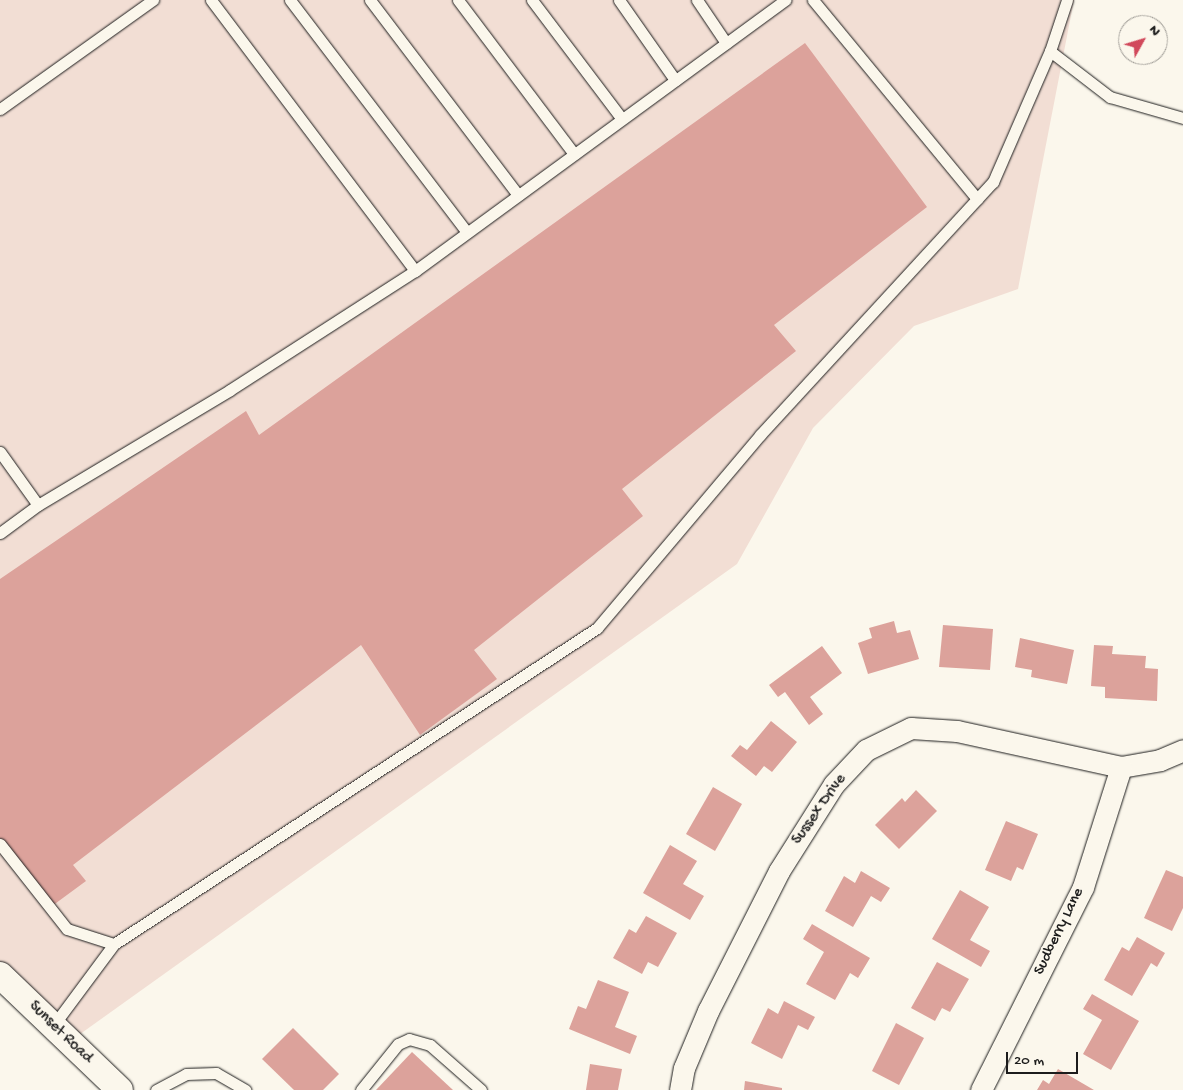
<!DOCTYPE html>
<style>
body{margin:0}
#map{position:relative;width:1183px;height:1090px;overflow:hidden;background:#fbf7ec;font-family:"Gochi Hand",sans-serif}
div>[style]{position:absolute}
.built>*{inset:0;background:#f2ded4}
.building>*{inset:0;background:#dca29b}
.roads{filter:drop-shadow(0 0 1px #1c1c1c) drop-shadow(0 0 1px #1c1c1c)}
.service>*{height:11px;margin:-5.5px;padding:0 5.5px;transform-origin:5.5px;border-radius:5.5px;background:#fbf7ec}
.minor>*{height:21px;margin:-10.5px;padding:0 10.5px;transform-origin:10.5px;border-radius:10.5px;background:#fbf7ec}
.tertiary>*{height:26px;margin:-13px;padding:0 13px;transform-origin:13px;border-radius:13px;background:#fbf7ec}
span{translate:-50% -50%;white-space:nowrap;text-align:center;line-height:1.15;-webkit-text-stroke:4px #fbf7ec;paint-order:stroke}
.street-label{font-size:16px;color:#1c1c1c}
.north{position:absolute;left:1118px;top:15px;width:50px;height:50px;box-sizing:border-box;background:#fbf7ec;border:1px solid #a29f99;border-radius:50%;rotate:51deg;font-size:14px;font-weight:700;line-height:20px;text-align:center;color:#1c1c1c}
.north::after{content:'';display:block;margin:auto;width:18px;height:22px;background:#d1495b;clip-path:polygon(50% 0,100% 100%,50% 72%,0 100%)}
.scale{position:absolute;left:1006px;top:1052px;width:72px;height:22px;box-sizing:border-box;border:2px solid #1c1c1c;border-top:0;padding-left:6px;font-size:15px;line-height:18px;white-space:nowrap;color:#1c1c1c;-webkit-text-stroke:4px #fbf7ec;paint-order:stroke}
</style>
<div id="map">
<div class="built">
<div style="clip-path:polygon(0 0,1074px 0,1018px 289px,914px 326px,813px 428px,737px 564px,69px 1042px,0 976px)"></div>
</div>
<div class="building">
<div style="clip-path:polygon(805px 43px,927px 207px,774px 325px,796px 351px,622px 489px,643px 516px,474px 650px,497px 679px,420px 735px,361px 645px,73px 865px,86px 881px,52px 906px,0 838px,0 579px,246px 411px,259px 435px)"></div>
<div style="clip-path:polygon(894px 621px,897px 633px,910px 630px,919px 659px,868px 674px,858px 643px,872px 638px,869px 628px)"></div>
<div style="clip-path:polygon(943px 625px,993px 629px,990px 670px,939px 667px)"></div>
<div style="clip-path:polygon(1020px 638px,1074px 650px,1067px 684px,1031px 677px,1032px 670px,1015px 667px)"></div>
<div style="clip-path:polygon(1094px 645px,1113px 646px,1112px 654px,1146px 656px,1145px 668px,1158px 669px,1157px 701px,1105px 698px,1105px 687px,1091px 686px)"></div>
<div style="clip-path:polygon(822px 646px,842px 673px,810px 697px,823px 714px,809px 725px,785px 692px,778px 697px,769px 685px)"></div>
<div style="clip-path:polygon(771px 721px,797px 742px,772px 772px,764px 766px,756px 776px,731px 756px,740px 745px,747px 750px)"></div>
<div style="clip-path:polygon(713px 787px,742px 804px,715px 851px,686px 834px)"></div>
<div style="clip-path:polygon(916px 790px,937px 811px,899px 849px,875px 825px,902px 798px,905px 802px)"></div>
<div style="clip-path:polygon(1006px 821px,1038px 834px,1023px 870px,1017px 867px,1011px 881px,985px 870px)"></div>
<div style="clip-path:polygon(670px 845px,697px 861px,683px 884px,704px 896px,690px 920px,643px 893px)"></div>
<div style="clip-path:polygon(1166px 870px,1183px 877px,1183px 908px,1172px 931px,1144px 918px)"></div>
<div style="clip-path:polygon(861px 871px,890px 888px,881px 902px,871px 896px,853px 927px,825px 911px,844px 876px,855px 883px)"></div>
<div style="clip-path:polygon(960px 890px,989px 907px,970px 940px,990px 951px,981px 967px,932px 939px)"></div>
<div style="clip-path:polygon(646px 916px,677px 933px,658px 967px,648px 962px,642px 974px,613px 958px,629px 929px,636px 933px)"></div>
<div style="clip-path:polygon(812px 924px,870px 958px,858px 978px,850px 973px,835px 1000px,806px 984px,824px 952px,803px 939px)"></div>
<div style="clip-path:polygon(1137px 937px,1165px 953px,1157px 967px,1151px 963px,1132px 996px,1104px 980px,1122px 947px,1129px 951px)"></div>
<div style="clip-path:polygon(937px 962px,969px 979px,950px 1012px,942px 1008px,935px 1021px,911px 1008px)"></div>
<div style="clip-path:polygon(598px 980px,629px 992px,615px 1027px,637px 1036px,630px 1054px,569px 1029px,578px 1006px,586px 1009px)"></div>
<div style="clip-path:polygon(1092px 994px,1139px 1021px,1111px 1070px,1083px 1054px,1102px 1020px,1083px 1009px)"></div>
<div style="clip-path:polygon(784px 1001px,815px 1017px,808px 1030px,798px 1025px,782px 1059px,751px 1043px,768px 1008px,778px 1014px)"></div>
<div style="clip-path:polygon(896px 1023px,924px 1038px,899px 1085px,872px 1071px)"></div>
<div style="clip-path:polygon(293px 1028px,339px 1074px,323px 1090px,294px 1090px,262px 1059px)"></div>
<div style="clip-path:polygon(412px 1052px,453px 1090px,376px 1090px)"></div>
<div style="clip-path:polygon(590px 1064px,622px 1069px,618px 1090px,586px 1090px)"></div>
<div style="clip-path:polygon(1058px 1069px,1094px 1090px,1037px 1090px,1043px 1080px,1049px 1084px)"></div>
<div style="clip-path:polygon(745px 1081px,782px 1088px,782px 1090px,744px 1090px)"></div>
</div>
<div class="roads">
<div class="service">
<div style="left:211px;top:0;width:339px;rotate:53deg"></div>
<div style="left:290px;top:0;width:292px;rotate:52.7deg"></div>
<div style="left:370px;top:0;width:245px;rotate:52.8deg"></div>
<div style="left:458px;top:0;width:193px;rotate:53deg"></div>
<div style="left:532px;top:0;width:149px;rotate:52.9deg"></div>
<div style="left:619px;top:0;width:98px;rotate:55deg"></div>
<div style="left:697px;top:0;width:52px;rotate:56deg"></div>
<div style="left:813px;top:0;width:258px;rotate:50.5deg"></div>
<div style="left:1067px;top:0;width:54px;rotate:108.4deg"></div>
<div style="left:1050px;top:51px;width:76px;rotate:37.5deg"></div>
<div style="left:1110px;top:97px;width:76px;rotate:16deg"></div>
<div style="left:0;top:109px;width:188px;rotate:-35.5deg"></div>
<div style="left:0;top:452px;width:65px;rotate:54.4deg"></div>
<div style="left:0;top:533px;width:47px;rotate:-36.4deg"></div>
<div style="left:38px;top:505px;width:224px;rotate:-30.9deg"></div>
<div style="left:230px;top:390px;width:220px;rotate:-32.8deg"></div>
<div style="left:415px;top:271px;width:459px;rotate:-36.2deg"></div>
<div style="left:0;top:844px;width:108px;rotate:51.8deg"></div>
<div style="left:67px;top:929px;width:49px;rotate:17.7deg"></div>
<div style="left:114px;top:944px;width:577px;rotate:-33.19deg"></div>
<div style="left:597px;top:628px;width:253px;rotate:-49.8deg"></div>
<div style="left:760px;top:435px;width:344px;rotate:-47.4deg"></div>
<div style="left:993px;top:182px;width:143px;rotate:-66.5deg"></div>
<div style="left:53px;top:1026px;width:102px;rotate:-53.4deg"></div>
<div style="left:156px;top:1090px;width:34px;rotate:-28deg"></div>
<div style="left:186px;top:1074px;width:30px;rotate:-2deg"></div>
<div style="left:216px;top:1073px;width:34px;rotate:30deg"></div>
<div style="left:361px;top:1090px;width:59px;rotate:-51.2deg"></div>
<div style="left:398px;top:1044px;width:12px;rotate:-24deg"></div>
<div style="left:409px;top:1039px;width:22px;rotate:16deg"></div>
<div style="left:430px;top:1045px;width:68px;rotate:41.4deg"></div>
</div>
<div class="minor">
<div style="left:680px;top:1090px;width:22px;rotate:-80deg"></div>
<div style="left:684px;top:1068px;width:62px;rotate:-67.2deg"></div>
<div style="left:708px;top:1011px;width:157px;rotate:-63.1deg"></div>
<div style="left:779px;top:871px;width:103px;rotate:-57.7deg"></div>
<div style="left:834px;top:784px;width:47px;rotate:-46.7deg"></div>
<div style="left:866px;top:750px;width:50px;rotate:-26.1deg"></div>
<div style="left:911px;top:728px;width:46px;rotate:3.7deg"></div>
<div style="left:957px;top:731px;width:168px;rotate:12.4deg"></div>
<div style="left:1121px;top:767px;width:40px;rotate:-10deg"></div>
<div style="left:1160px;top:760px;width:25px;rotate:-23deg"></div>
<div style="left:981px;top:1090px;width:227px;rotate:-63.3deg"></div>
<div style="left:1083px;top:887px;width:126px;rotate:-72.4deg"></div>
</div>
<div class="tertiary">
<div style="left:0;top:975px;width:166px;rotate:43.8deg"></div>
</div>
</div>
<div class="street-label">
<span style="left:820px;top:810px;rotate:-55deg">Sussex Drive</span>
<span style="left:1060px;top:932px;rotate:-64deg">Sudberry Lane</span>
<span style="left:60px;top:1033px;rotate:44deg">Sunset Road</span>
</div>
<div class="north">N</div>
<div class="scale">20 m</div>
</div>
